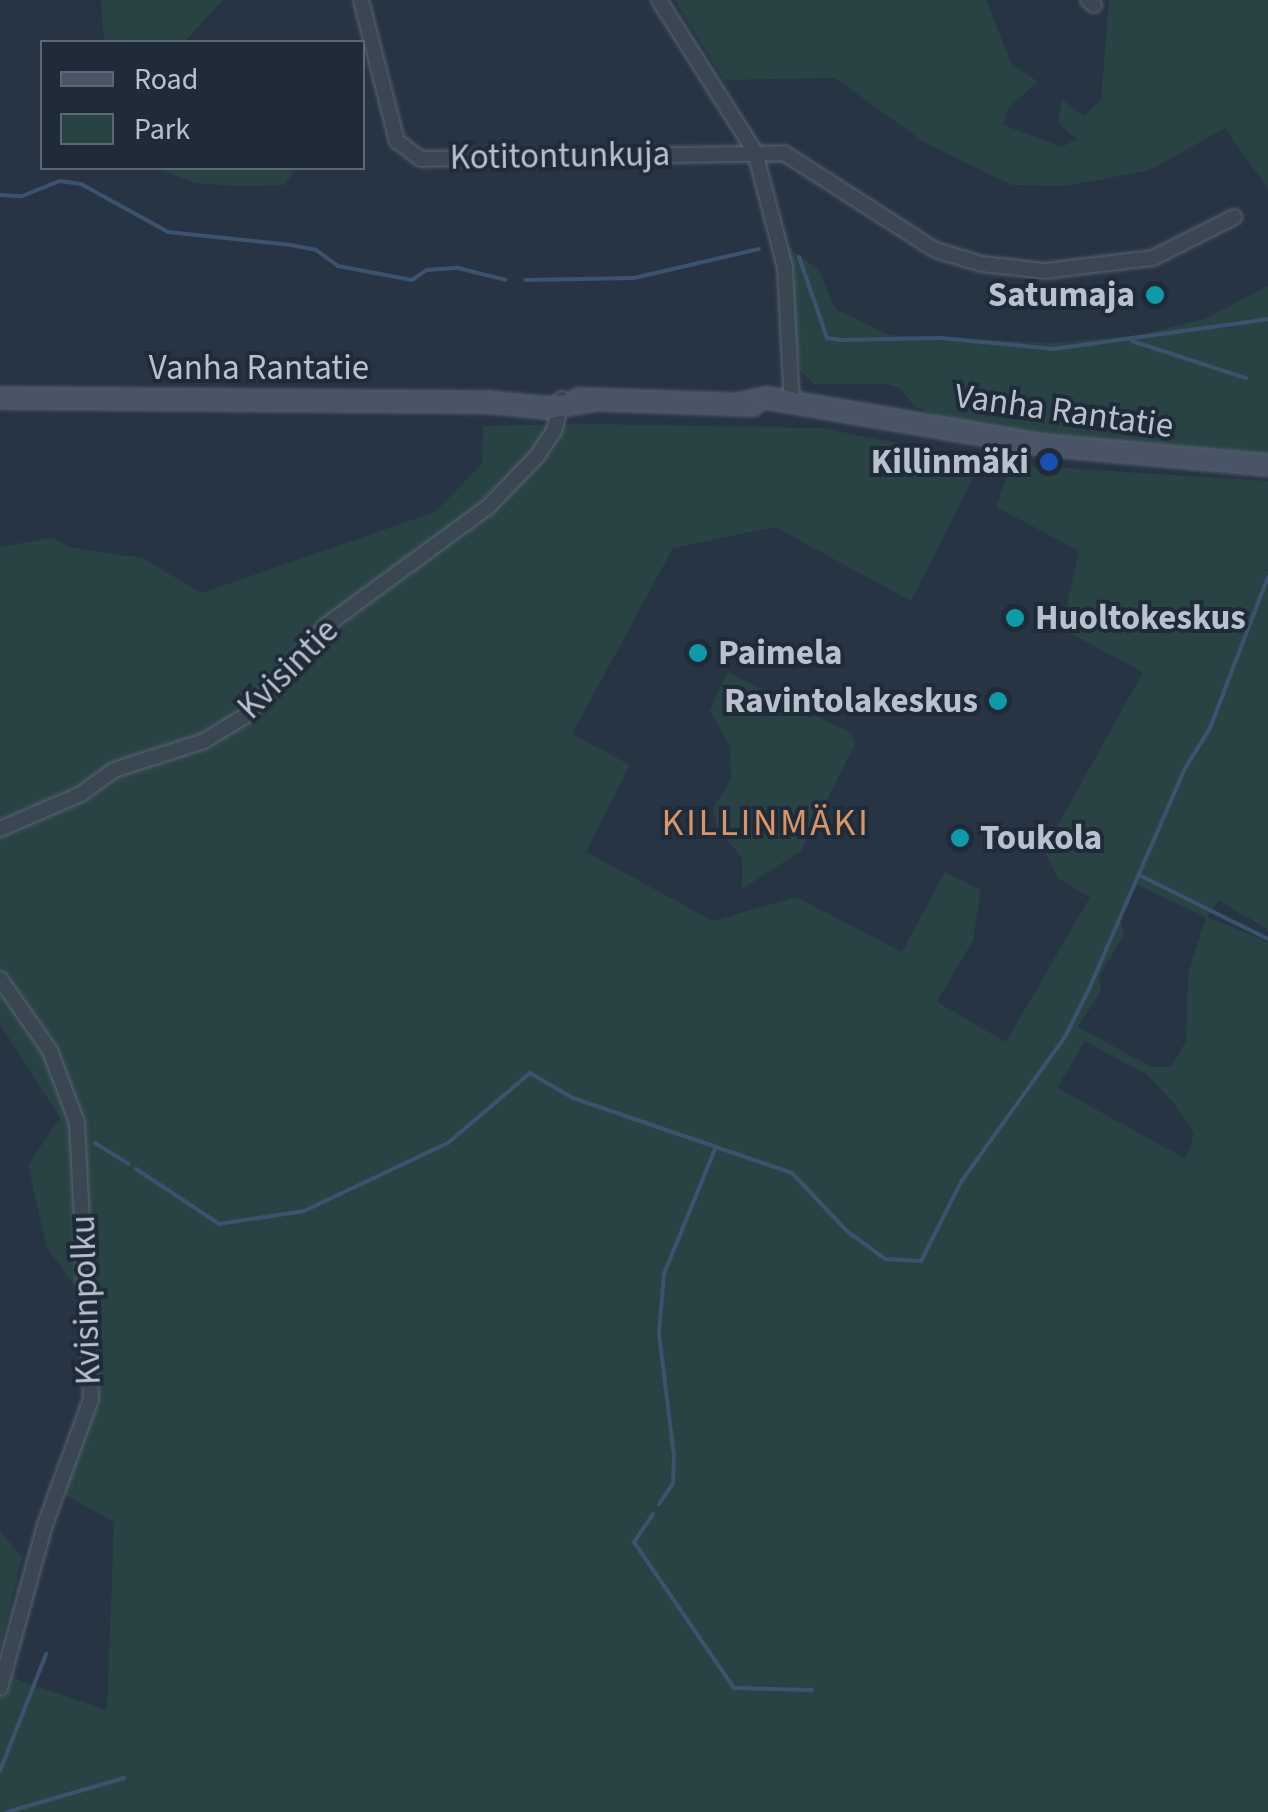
<!DOCTYPE html>
<meta charset="utf-8">
<style>
body{margin:0}
#map{position:relative;width:1268px;height:1812px;overflow:hidden;background:#273444;font-family:"Source Sans 3",sans-serif}
div>[style]{position:absolute}
.green>*{inset:0;background:#294345}
.stream>*{height:4px;margin:-2px;padding:0 2px;transform-origin:2px;border-radius:2px;background:#3c536d}
.roads{filter:drop-shadow(0 0 2px #5a6471) drop-shadow(0 0 2px #5a6471)}
.minor>*{height:14px;margin:-7px;padding:0 7px;transform-origin:7px;border-radius:7px;background:#3b4653}
.secondary>*{height:20px;margin:-10px;padding:0 10px;transform-origin:10px;border-radius:10px;background:#495567}
.dots>*{width:28px;height:28px;translate:-50% -50%;box-sizing:border-box;border:5px solid #202b39;border-radius:50%}
span{translate:-50% -50%;white-space:nowrap;text-align:center;line-height:1.15;-webkit-text-stroke:8px #202b39;paint-order:stroke}
.street-label{font-size:35px;color:#b9c1cd}
.poi-label{font-size:35px;color:#b9c1cd;font-weight:700}
.right{translate:-100% -50%;text-align:right}
.left{translate:0 -50%;text-align:left}
.neighbourhood-label{font-size:38px;color:#d99467;letter-spacing:2.5px}
.legend{position:absolute;left:40px;top:40px;width:325px;height:130px;box-sizing:border-box;background:#202b39;border:2px solid #5d6774;margin:0;padding:12px 18px;list-style:none;font-size:30px;color:#b9c1cd}
.legend li{display:flex;align-items:center;gap:20px;height:50px}
.legend b{width:50px;border:2px solid #5d6774}
</style>
<div id="map">
<div class="green">
<div style="clip-path:polygon(101px 0,223px 0,184px 42px,104px 42px)"></div>
<div style="clip-path:polygon(675px 0,986px 0,1011px 63px,1038px 82px,1008px 108px,1003px 125px,1062px 147px,1077px 139px,1058px 123px,1062px 100px,1084px 116px,1101px 100px,1109px 0,1268px 0,1268px 189px,1225px 128px,1148px 171px,1063px 186px,1012px 185px,925px 143px,835px 78px,724px 80px)"></div>
<div style="clip-path:polygon(157px 168px,297px 168px,284px 185px,236px 186px,195px 183px)"></div>
<div style="clip-path:polygon(785px 245px,818px 269px,836px 309px,888px 335px,1052px 343px,1139px 335px,1205px 319px,1268px 286px,1268px 457px,1092px 443px,951px 421px,914px 406px,900px 388px,886px 384px,814px 384px,800px 370px)"></div>
<div style="clip-path:polygon(evenodd,592px 424px,822px 428px,982px 460px,911px 601px,775px 527px,673px 548px,572px 734px,630px 765px,586px 852px,713px 921px,796px 897px,902px 952px,945px 872px,981px 890px,973px 940px,937px 1002px,1006px 1042px,1090px 897px,1058px 878px,1044px 850px,1143px 672px,1062px 629px,1079px 551px,996px 507px,1011px 465px,1268px 481px,1268px 930px,1219px 900px,1207px 917px,1268px 942px,1268px 1812px,0 1812px,0 1668px,21px 1681px,107px 1710px,114px 1522px,65px 1495px,61px 1480px,85px 1399px,83px 1298px,47px 1248px,28px 1165px,60px 1118px,0 1024px,0 547px,51px 538px,73px 548px,142px 558px,202px 593px,435px 512px,482px 464px,483px 426px,592px 424px,1137px 885px,1206px 917px,1188px 974px,1186px 1041px,1171px 1067px,1151px 1067px,1078px 1027px,1101px 991px,1099px 977px,1124px 935px,1120px 919px,1137px 885px,592px 424px,1085px 1041px,1147px 1075px,1174px 1103px,1194px 1133px,1186px 1159px,1057px 1088px,1085px 1041px)"></div>
<div style="clip-path:polygon(727px 672px,851px 733px,855px 744px,801px 851px,742px 889px,742px 858px,718px 829px,713px 809px,731px 779px,730px 747px,710px 711px)"></div>
<div style="clip-path:polygon(0 1531px,22px 1557px,0 1648px)"></div>
</div>
<div class="stream">
<div style="left:0;top:195px;width:22px;rotate:3deg"></div>
<div style="left:22px;top:196px;width:41px;rotate:-21.5deg"></div>
<div style="left:60px;top:181px;width:21px;rotate:8deg"></div>
<div style="left:81px;top:184px;width:99px;rotate:28.9deg"></div>
<div style="left:168px;top:232px;width:124px;rotate:6deg"></div>
<div style="left:291px;top:245px;width:25px;rotate:11deg"></div>
<div style="left:316px;top:250px;width:27px;rotate:36deg"></div>
<div style="left:338px;top:266px;width:75px;rotate:10.7deg"></div>
<div style="left:412px;top:280px;width:18px;rotate:-34deg"></div>
<div style="left:427px;top:270px;width:31px;rotate:-4deg"></div>
<div style="left:458px;top:268px;width:49px;rotate:14deg"></div>
<div style="left:799px;top:257px;width:86px;rotate:70.9deg"></div>
<div style="left:827px;top:338px;width:14px;rotate:8deg"></div>
<div style="left:841px;top:340px;width:100px;rotate:-1.1deg"></div>
<div style="left:941px;top:338px;width:113px;rotate:5.6deg"></div>
<div style="left:1053px;top:349px;width:217px;rotate:-7.9deg"></div>
<div style="left:525px;top:280px;width:109px;rotate:-1.1deg"></div>
<div style="left:634px;top:278px;width:128px;rotate:-13.1deg"></div>
<div style="left:1132px;top:341px;width:120px;rotate:18deg"></div>
<div style="left:1139px;top:875px;width:144px;rotate:26.4deg"></div>
<div style="left:95px;top:1143px;width:39px;rotate:32deg"></div>
<div style="left:136px;top:1169px;width:100px;rotate:33.5deg"></div>
<div style="left:219px;top:1224px;width:86px;rotate:-8.7deg"></div>
<div style="left:304px;top:1211px;width:159px;rotate:-25.3deg"></div>
<div style="left:448px;top:1143px;width:108px;rotate:-40.5deg"></div>
<div style="left:530px;top:1073px;width:50px;rotate:30.2deg"></div>
<div style="left:573px;top:1098px;width:231px;rotate:18.9deg"></div>
<div style="left:792px;top:1173px;width:80px;rotate:46.5deg"></div>
<div style="left:847px;top:1231px;width:47px;rotate:36.4deg"></div>
<div style="left:885px;top:1259px;width:36px;rotate:3deg"></div>
<div style="left:921px;top:1261px;width:89px;rotate:-63.1deg"></div>
<div style="left:961px;top:1182px;width:178px;rotate:-54.4deg"></div>
<div style="left:1065px;top:1037px;width:54px;rotate:-63.4deg"></div>
<div style="left:1089px;top:989px;width:239px;rotate:-66.5deg"></div>
<div style="left:1184px;top:770px;width:49px;rotate:-58.2deg"></div>
<div style="left:1210px;top:728px;width:162px;rotate:-69deg"></div>
<div style="left:659px;top:1504px;width:25px;rotate:-56deg"></div>
<div style="left:673px;top:1483px;width:27px;rotate:-88deg"></div>
<div style="left:674px;top:1456px;width:124px;rotate:-97deg"></div>
<div style="left:659px;top:1333px;width:59px;rotate:-85.2deg"></div>
<div style="left:664px;top:1274px;width:135px;rotate:-67.8deg"></div>
<div style="left:653px;top:1514px;width:34px;rotate:124deg"></div>
<div style="left:634px;top:1542px;width:177px;rotate:55.6deg"></div>
<div style="left:734px;top:1688px;width:78px;rotate:1.5deg"></div>
<div style="left:0;top:1771px;width:126px;rotate:-68.5deg"></div>
<div style="left:7px;top:1812px;width:122px;rotate:-16.2deg"></div>
</div>
<div class="roads">
<div class="minor">
<div style="left:361px;top:0;width:146px;rotate:75.7deg"></div>
<div style="left:397px;top:141px;width:30px;rotate:37deg"></div>
<div style="left:421px;top:159px;width:363px;rotate:-0.9deg"></div>
<div style="left:784px;top:153px;width:179px;rotate:32.7deg"></div>
<div style="left:935px;top:250px;width:49px;rotate:16.6deg"></div>
<div style="left:982px;top:264px;width:63px;rotate:6.3deg"></div>
<div style="left:1045px;top:271px;width:109px;rotate:-6.9deg"></div>
<div style="left:1153px;top:258px;width:91px;rotate:-26.8deg"></div>
<div style="left:659px;top:0;width:180px;rotate:57.7deg"></div>
<div style="left:755px;top:152px;width:119px;rotate:75.4deg"></div>
<div style="left:785px;top:267px;width:136px;rotate:87.1deg"></div>
<div style="left:1088px;top:0;width:8px;rotate:40deg"></div>
<div style="left:0;top:829px;width:88px;rotate:-23.4deg"></div>
<div style="left:81px;top:794px;width:41px;rotate:-36deg"></div>
<div style="left:114px;top:770px;width:95px;rotate:-17.9deg"></div>
<div style="left:204px;top:741px;width:48px;rotate:-31.4deg"></div>
<div style="left:245px;top:716px;width:124px;rotate:-47.9deg"></div>
<div style="left:328px;top:624px;width:198px;rotate:-36.2deg"></div>
<div style="left:488px;top:507px;width:71px;rotate:-46.1deg"></div>
<div style="left:537px;top:456px;width:30px;rotate:-56deg"></div>
<div style="left:554px;top:431px;width:33px;rotate:-76deg"></div>
<div style="left:0;top:979px;width:88px;rotate:55.2deg"></div>
<div style="left:50px;top:1051px;width:77px;rotate:69.4deg"></div>
<div style="left:77px;top:1123px;width:276px;rotate:87.1deg"></div>
<div style="left:91px;top:1399px;width:134px;rotate:110.1deg"></div>
<div style="left:45px;top:1525px;width:169px;rotate:105.4deg"></div>
</div>
<div class="secondary">
<div style="left:0;top:398px;width:487px;rotate:0.5deg"></div>
<div style="left:487px;top:402px;width:61px;rotate:5.6deg"></div>
<div style="left:548px;top:408px;width:43px;rotate:-9.5deg"></div>
<div style="left:578px;top:399px;width:175px;rotate:2deg"></div>
<div style="left:743px;top:403px;width:25px;rotate:-12deg"></div>
<div style="left:767px;top:398px;width:280px;rotate:9.7deg"></div>
<div style="left:1043px;top:445px;width:226px;rotate:5.1deg"></div>
</div>
</div>
<div class="dots">
<div style="left:1155px;top:295px;background:#0f9aa8"></div>
<div style="left:1049px;top:462px;background:#1a4fb4"></div>
<div style="left:1015px;top:618px;background:#0f9aa8"></div>
<div style="left:698px;top:653px;background:#0f9aa8"></div>
<div style="left:998px;top:701px;background:#0f9aa8"></div>
<div style="left:960px;top:838px;background:#0f9aa8"></div>
</div>
<div class="street-label">
<span style="left:560px;top:156px;rotate:-1deg">Kotitontunkuja</span>
<span style="left:259px;top:368px">Vanha Rantatie</span>
<span style="left:1064px;top:411px;rotate:8deg">Vanha Rantatie</span>
<span style="left:288px;top:669px;rotate:-45deg">Kvisintie</span>
<span style="left:86px;top:1300px;rotate:-92deg">Kvisinpolku</span>
</div>
<div class="poi-label">
<span class="right" style="left:1135px;top:295px">Satumaja</span>
<span class="right" style="left:1029px;top:462px">Killinmäki</span>
<span class="left" style="left:1035px;top:618px">Huoltokeskus</span>
<span class="left" style="left:718px;top:653px">Paimela</span>
<span class="right" style="left:978px;top:701px">Ravintolakeskus</span>
<span class="left" style="left:980px;top:838px">Toukola</span>
</div>
<div class="neighbourhood-label">
<span style="left:766px;top:824px">KILLINMÄKI</span>
</div>
<ul class="legend">
<li><b style="height:12px;background:#495567"></b>Road</li>
<li><b style="height:28px;background:#294345"></b>Park</li>
</ul>
</div>
